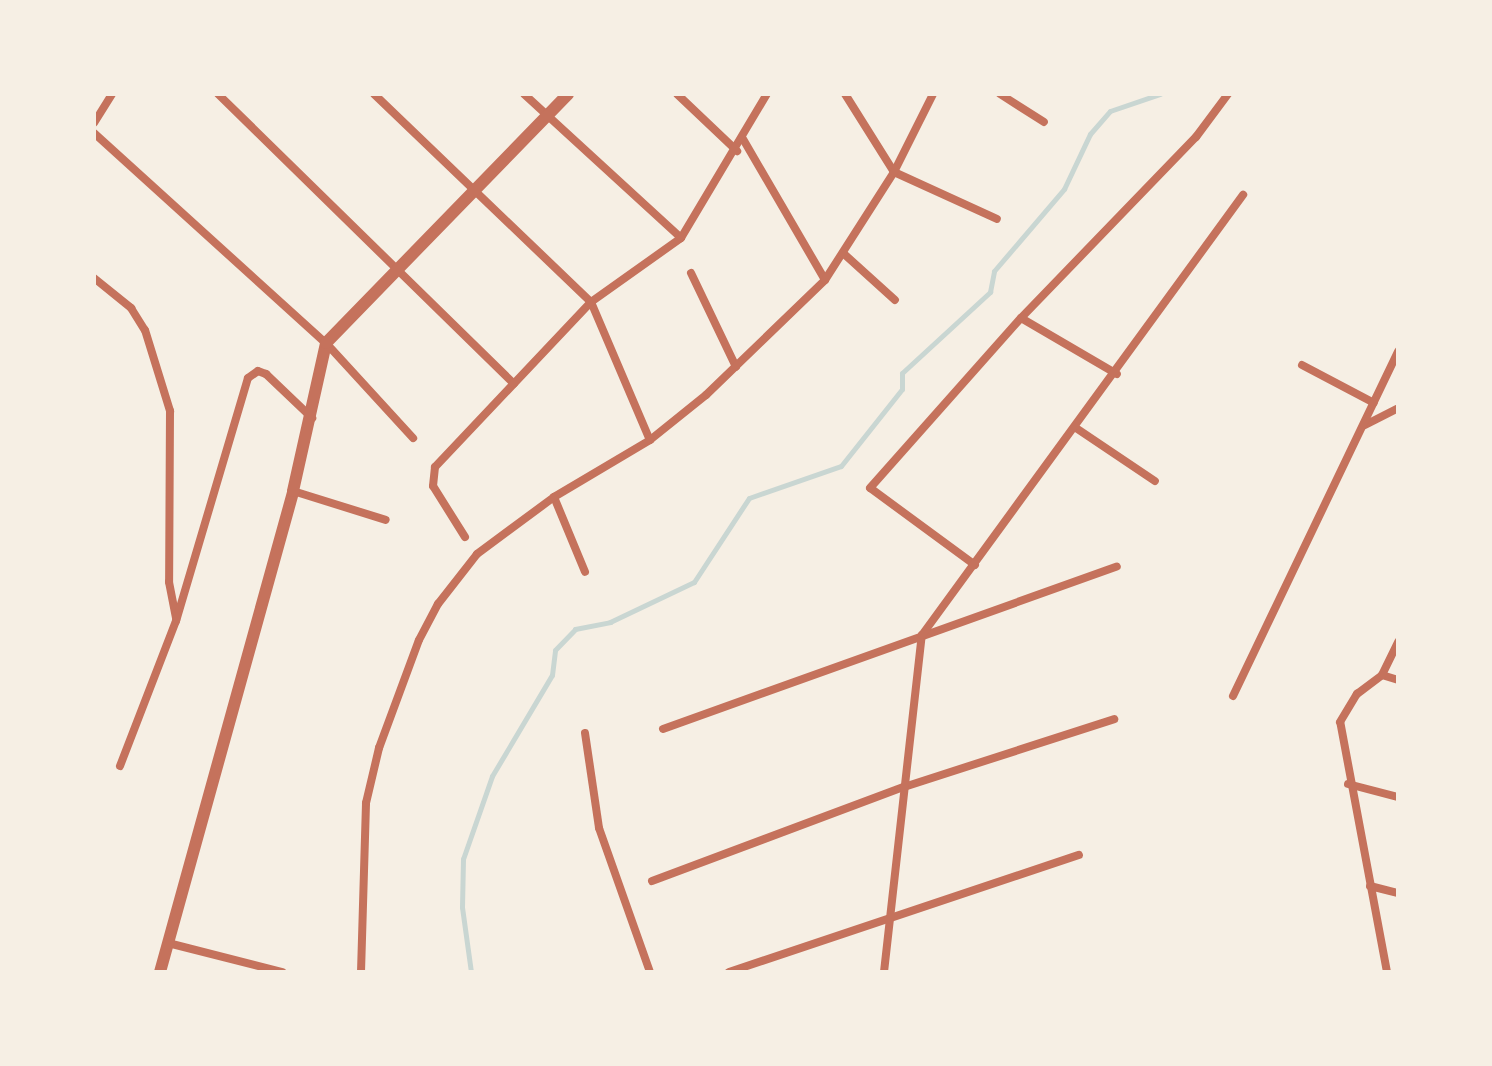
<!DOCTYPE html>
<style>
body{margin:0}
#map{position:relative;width:1492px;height:1066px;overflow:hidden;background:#f6efe4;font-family:Ubuntu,sans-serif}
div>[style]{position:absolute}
.stream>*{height:5px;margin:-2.5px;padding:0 2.5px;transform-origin:2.5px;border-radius:2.5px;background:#c9d6d2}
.minor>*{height:8px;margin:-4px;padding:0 4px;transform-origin:4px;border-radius:4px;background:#c5725c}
.tertiary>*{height:12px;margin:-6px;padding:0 6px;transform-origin:6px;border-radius:6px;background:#c5725c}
span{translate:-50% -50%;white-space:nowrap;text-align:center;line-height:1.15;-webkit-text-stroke:6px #f6efe4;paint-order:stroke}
.frame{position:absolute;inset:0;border:96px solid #f6efe4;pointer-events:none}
</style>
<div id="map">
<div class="stream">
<div style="left:471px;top:972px;width:66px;rotate:-97.9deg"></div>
<div style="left:462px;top:907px;width:48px;rotate:-88.8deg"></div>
<div style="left:463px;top:859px;width:88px;rotate:-70.7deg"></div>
<div style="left:492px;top:776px;width:117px;rotate:-59.3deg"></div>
<div style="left:552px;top:675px;width:25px;rotate:-83deg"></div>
<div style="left:555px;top:650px;width:29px;rotate:-46deg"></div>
<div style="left:575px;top:629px;width:36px;rotate:-11deg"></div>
<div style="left:610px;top:622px;width:93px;rotate:-25.5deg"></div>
<div style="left:694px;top:582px;width:100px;rotate:-56.8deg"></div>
<div style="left:749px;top:498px;width:97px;rotate:-19.2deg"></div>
<div style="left:841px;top:466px;width:98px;rotate:-51.6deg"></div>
<div style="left:902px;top:389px;width:16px;rotate:-90deg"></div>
<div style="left:902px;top:373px;width:120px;rotate:-42.6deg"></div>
<div style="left:990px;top:292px;width:21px;rotate:-79deg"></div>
<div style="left:994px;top:271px;width:108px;rotate:-49.5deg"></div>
<div style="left:1064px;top:189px;width:61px;rotate:-64.7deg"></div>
<div style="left:1090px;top:134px;width:30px;rotate:-49deg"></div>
<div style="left:1110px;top:111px;width:53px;rotate:-18.8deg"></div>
</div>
<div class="minor">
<div style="left:218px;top:94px;width:414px;rotate:44.4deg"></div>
<div style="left:374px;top:94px;width:301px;rotate:43.8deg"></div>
<div style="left:591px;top:302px;width:150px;rotate:66.9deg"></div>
<div style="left:524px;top:94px;width:213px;rotate:42.5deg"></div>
<div style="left:677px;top:94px;width:83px;rotate:43.5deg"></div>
<div style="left:845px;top:94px;width:92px;rotate:57.9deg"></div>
<div style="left:894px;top:172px;width:113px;rotate:24.5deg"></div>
<div style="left:1000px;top:94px;width:52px;rotate:32.5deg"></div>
<div style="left:94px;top:123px;width:34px;rotate:-58deg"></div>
<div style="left:94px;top:133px;width:313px;rotate:42.2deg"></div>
<div style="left:326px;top:343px;width:129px;rotate:47.5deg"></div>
<div style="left:743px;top:139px;width:163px;rotate:59.8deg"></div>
<div style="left:843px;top:253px;width:70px;rotate:42.1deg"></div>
<div style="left:691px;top:273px;width:104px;rotate:64.4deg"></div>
<div style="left:94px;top:278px;width:48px;rotate:39deg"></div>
<div style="left:131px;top:308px;width:26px;rotate:58deg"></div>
<div style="left:145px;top:330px;width:85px;rotate:72.8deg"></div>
<div style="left:170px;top:411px;width:171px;rotate:90.3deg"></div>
<div style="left:169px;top:582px;width:38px;rotate:79deg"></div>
<div style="left:1021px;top:318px;width:111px;rotate:30.3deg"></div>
<div style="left:1302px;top:365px;width:81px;rotate:27.8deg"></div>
<div style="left:1365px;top:425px;width:37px;rotate:-27deg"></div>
<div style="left:1076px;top:428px;width:95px;rotate:33.9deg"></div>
<div style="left:293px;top:491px;width:97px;rotate:17.3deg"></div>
<div style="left:554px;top:497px;width:81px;rotate:67.5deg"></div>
<div style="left:465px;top:537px;width:60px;rotate:-122.1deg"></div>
<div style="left:433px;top:486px;width:19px;rotate:-84deg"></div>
<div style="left:435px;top:467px;width:227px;rotate:-46.6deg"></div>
<div style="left:591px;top:302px;width:110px;rotate:-35.4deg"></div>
<div style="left:681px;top:238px;width:168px;rotate:-59.2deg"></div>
<div style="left:975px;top:565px;width:130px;rotate:-143.7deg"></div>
<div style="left:870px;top:488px;width:227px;rotate:-48.4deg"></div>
<div style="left:1021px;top:318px;width:252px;rotate:-46deg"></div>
<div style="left:1196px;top:137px;width:54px;rotate:-53.3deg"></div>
<div style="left:1382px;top:675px;width:17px;rotate:17deg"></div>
<div style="left:1233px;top:696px;width:382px;rotate:-64.4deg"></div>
<div style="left:663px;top:729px;width:482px;rotate:-19.7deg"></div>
<div style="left:585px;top:733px;width:96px;rotate:81.6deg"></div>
<div style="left:599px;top:828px;width:153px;rotate:70.5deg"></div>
<div style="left:120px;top:766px;width:155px;rotate:-68.9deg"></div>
<div style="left:176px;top:621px;width:253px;rotate:-73.5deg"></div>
<div style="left:248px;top:378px;width:12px;rotate:-35deg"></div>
<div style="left:258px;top:371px;width:9px;rotate:21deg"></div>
<div style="left:266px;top:374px;width:64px;rotate:43.7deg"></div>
<div style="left:1348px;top:784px;width:52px;rotate:14.6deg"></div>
<div style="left:652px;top:881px;width:269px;rotate:-20.5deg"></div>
<div style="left:904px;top:787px;width:221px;rotate:-17.9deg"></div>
<div style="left:1370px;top:886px;width:29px;rotate:14deg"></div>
<div style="left:168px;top:943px;width:118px;rotate:14.3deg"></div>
<div style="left:361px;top:972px;width:169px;rotate:-88.3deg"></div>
<div style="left:366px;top:803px;width:57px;rotate:-76.7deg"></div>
<div style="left:379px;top:748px;width:115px;rotate:-69.7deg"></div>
<div style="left:419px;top:640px;width:41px;rotate:-62.2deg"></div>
<div style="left:438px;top:604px;width:63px;rotate:-52deg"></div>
<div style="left:477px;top:554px;width:96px;rotate:-36.5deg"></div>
<div style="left:554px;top:497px;width:112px;rotate:-30.7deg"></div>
<div style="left:650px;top:440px;width:72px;rotate:-38.8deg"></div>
<div style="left:706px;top:395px;width:165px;rotate:-44deg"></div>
<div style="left:825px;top:280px;width:128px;rotate:-57.4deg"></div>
<div style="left:894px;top:172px;width:87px;rotate:-63.4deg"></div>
<div style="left:729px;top:972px;width:369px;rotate:-18.5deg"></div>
<div style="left:884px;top:972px;width:339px;rotate:-83.6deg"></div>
<div style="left:922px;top:635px;width:545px;rotate:-53.89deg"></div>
<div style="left:1387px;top:972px;width:254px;rotate:-100.6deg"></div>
<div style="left:1340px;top:722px;width:33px;rotate:-59deg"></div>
<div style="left:1357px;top:694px;width:31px;rotate:-37deg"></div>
<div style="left:1382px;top:675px;width:37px;rotate:-64deg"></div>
</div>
<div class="tertiary">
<div style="left:160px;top:972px;width:499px;rotate:-74.5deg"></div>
<div style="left:293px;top:491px;width:152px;rotate:-77.4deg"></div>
<div style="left:326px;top:343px;width:347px;rotate:-45.8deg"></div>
</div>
<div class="frame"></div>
</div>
